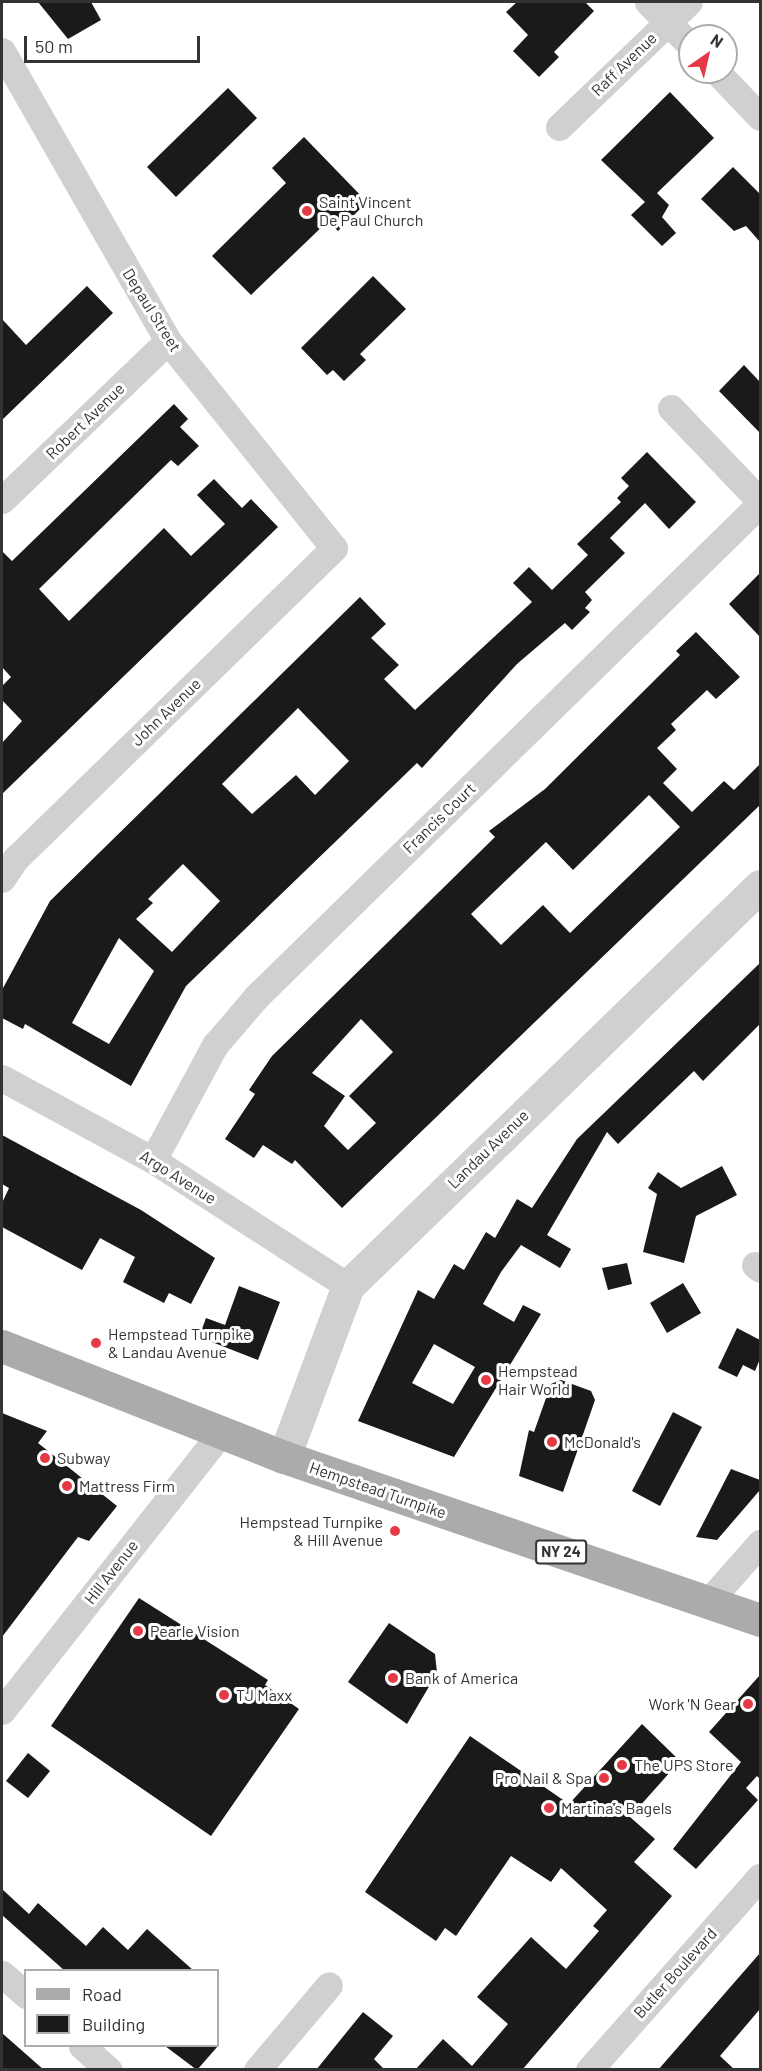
<!DOCTYPE html>
<meta charset="utf-8">
<style>
body{margin:0}
#map{position:relative;width:762px;height:2071px;overflow:hidden;background:#fff;font-family:Barlow,sans-serif}
div>[style]{position:absolute}
.building>*{inset:0;background:#1a1a1a}
.minor>*{height:27px;margin:-13.5px;padding:0 13.5px;transform-origin:13.5px;border-radius:13.5px;background:#d0d0d0}
.tertiary>*{height:33px;margin:-16.5px;padding:0 16.5px;transform-origin:16.5px;border-radius:16.5px;background:#d0d0d0}
.primary>*{height:33px;margin:-16.5px;padding:0 16.5px;transform-origin:16.5px;border-radius:16.5px;background:#ababab}
.dots>*{width:16px;height:16px;translate:-50% -50%;box-sizing:border-box;border:3px solid #fff;border-radius:50%}
span{translate:-50% -50%;white-space:nowrap;text-align:center;line-height:1.15;-webkit-text-stroke:6px #fff;paint-order:stroke}
.shield-label span{padding:2px 4px;background:#fff;border:2px solid;border-radius:4px;-webkit-text-stroke-width:0}
.shield-label{font-size:15px;color:#333;font-weight:700}
.street-label{font-size:16px;color:#333}
.poi-label{font-size:16px;color:#333}
.left{translate:0 -50%;text-align:left}
.right{translate:-100% -50%;text-align:right}
.frame{position:absolute;inset:0;border:3px solid #333;pointer-events:none}
.legend{position:absolute;left:24px;top:1969px;width:195px;height:78px;box-sizing:border-box;background:#fff;border:2px solid #adadad;margin:0;padding:8px 10px;list-style:none;font-size:18px;color:#333}
.legend li{display:flex;align-items:center;gap:12px;height:30px}
.legend b{width:30px;border:2px solid #adadad}
.north{position:absolute;left:678px;top:24px;width:60px;height:60px;box-sizing:border-box;background:#fff;border:2px solid #adadad;border-radius:50%;rotate:34deg;font-size:16px;font-weight:700;line-height:24px;text-align:center;color:#333}
.north::after{content:'';display:block;margin:auto;width:21px;height:27px;background:#e63946;clip-path:polygon(50% 0,100% 100%,50% 72%,0 100%)}
.scale{position:absolute;left:24px;top:36px;width:176px;height:27px;box-sizing:border-box;border:3px solid #333;border-top:0;padding-left:8px;font-size:18px;line-height:21px;white-space:nowrap;color:#333;-webkit-text-stroke:4px #fff;paint-order:stroke}
</style>
<div id="map">
<div class="building">
<div style="clip-path:polygon(38px 2px,91px 2px,101px 20px,68px 39px)"></div>
<div style="clip-path:polygon(517px 2px,585px 2px,594px 11px,554px 52px,559px 57px,539px 77px,513px 51px,528px 35px,506px 12px)"></div>
<div style="clip-path:polygon(228px 88px,257px 118px,176px 197px,147px 167px)"></div>
<div style="clip-path:polygon(670px 92px,714px 138px,657px 193px,669px 205px,662px 217px,676px 233px,662px 246px,631px 215px,645px 202px,601px 160px)"></div>
<div style="clip-path:polygon(304px 137px,367px 202px,338px 231px,328px 221px,251px 295px,212px 256px,286px 183px,272px 168px)"></div>
<div style="clip-path:polygon(733px 167px,760px 194px,760px 242px,746px 226px,734px 231px,701px 199px)"></div>
<div style="clip-path:polygon(373px 276px,406px 309px,360px 354px,366px 360px,344px 381px,333px 370px,327px 375px,301px 348px)"></div>
<div style="clip-path:polygon(87px 286px,113px 313px,2px 420px,2px 319px,26px 345px)"></div>
<div style="clip-path:polygon(744px 365px,760px 382px,760px 433px,719px 391px)"></div>
<div style="clip-path:polygon(174px 404px,188px 419px,180px 427px,199px 446px,178px 466px,171px 460px,39px 589px,69px 621px,164px 528px,191px 556px,225px 524px,197px 495px,214px 479px,242px 508px,251px 499px,278px 527px,2px 794px,2px 743px,22px 721px,2px 700px,2px 686px,11px 677px,2px 667px,2px 551px,12px 561px)"></div>
<div style="clip-path:polygon(evenodd,647px 452px,696px 502px,669px 529px,645px 503px,610px 538px,625px 553px,585px 592px,592px 600px,585px 608px,590px 612px,572px 630px,565px 623px,517px 664px,422px 768px,417px 763px,186px 986px,131px 1086px,25px 1024px,23px 1029px,2px 1018px,2px 990px,50px 901px,360px 597px,386px 624px,371px 638px,399px 665px,384px 679px,415px 710px,532px 602px,513px 583px,529px 567px,552px 590px,588px 555px,577px 544px,621px 502px,617px 498px,629px 486px,621px 478px,647px 452px,298px 708px,349px 761px,315px 795px,296px 775px,252px 814px,222px 784px,298px 708px,647px 452px,183px 864px,220px 901px,172px 952px,136px 919px,153px 903px,148px 899px,183px 864px,647px 452px,119px 938px,154px 971px,109px 1044px,72px 1023px,119px 938px)"></div>
<div style="clip-path:polygon(760px 573px,760px 637px,729px 604px)"></div>
<div style="clip-path:polygon(evenodd,696px 632px,740px 677px,716px 699px,707px 690px,671px 724px,676px 730px,657px 748px,677px 769px,663px 783px,692px 812px,724px 781px,734px 790px,760px 764px,760px 805px,342px 1208px,295px 1160px,292px 1164px,263px 1145px,254px 1158px,225px 1139px,255px 1094px,249px 1090px,272px 1056px,495px 837px,489px 831px,545px 789px,680px 655px,676px 651px,696px 632px,649px 795px,680px 827px,570px 933px,543px 905px,501px 945px,471px 914px,546px 842px,573px 870px,649px 795px,696px 632px,361px 1019px,393px 1052px,349px 1096px,376px 1123px,348px 1150px,324px 1126px,345px 1096px,312px 1073px,361px 1019px)"></div>
<div style="clip-path:polygon(evenodd,760px 963px,760px 1024px,703px 1081px,694px 1071px,618px 1144px,607px 1132px,547px 1235px,571px 1249px,560px 1268px,521px 1245px,501px 1272px,483px 1304px,514px 1322px,523px 1305px,541px 1314px,454px 1457px,358px 1421px,418px 1290px,434px 1299px,454px 1264px,464px 1270px,486px 1232px,495px 1238px,517px 1199px,532px 1208px,577px 1139px,760px 963px,434px 1344px,475px 1367px,453px 1404px,412px 1383px,434px 1344px)"></div>
<div style="clip-path:polygon(2px 1135px,141px 1210px,215px 1258px,191px 1304px,169px 1293px,164px 1303px,123px 1282px,135px 1257px,100px 1238px,82px 1270px,2px 1227px,2px 1203px,9px 1188px,2px 1184px)"></div>
<div style="clip-path:polygon(722px 1166px,737px 1195px,696px 1216px,684px 1263px,643px 1252px,657px 1194px,648px 1188px,658px 1172px,681px 1188px)"></div>
<div style="clip-path:polygon(627px 1263px,632px 1284px,608px 1290px,602px 1268px)"></div>
<div style="clip-path:polygon(683px 1283px,701px 1313px,667px 1333px,650px 1303px)"></div>
<div style="clip-path:polygon(239px 1286px,280px 1302px,258px 1360px,199px 1337px,206px 1318px,225px 1325px)"></div>
<div style="clip-path:polygon(737px 1328px,760px 1340px,760px 1359px,755px 1371px,743px 1365px,737px 1377px,718px 1368px)"></div>
<div style="clip-path:polygon(561px 1380px,591px 1391px,595px 1400px,563px 1492px,519px 1476px,529px 1430px,534px 1432px,551px 1384px)"></div>
<div style="clip-path:polygon(673px 1412px,702px 1427px,660px 1506px,632px 1491px)"></div>
<div style="clip-path:polygon(2px 1413px,47px 1431px,38px 1443px,117px 1506px,89px 1541px,78px 1537px,2px 1637px)"></div>
<div style="clip-path:polygon(731px 1469px,760px 1480px,760px 1490px,717px 1540px,696px 1537px)"></div>
<div style="clip-path:polygon(139px 1598px,268px 1680px,265px 1685px,299px 1709px,211px 1836px,51px 1726px)"></div>
<div style="clip-path:polygon(389px 1623px,435px 1654px,437px 1673px,407px 1724px,348px 1682px)"></div>
<div style="clip-path:polygon(760px 1675px,760px 1779px,757px 1776px,746px 1788px,758px 1800px,696px 1869px,673px 1849px,741px 1762px,709px 1732px)"></div>
<div style="clip-path:polygon(642px 1724px,680px 1761px,630px 1817px,655px 1839px,634px 1862px,672px 1896px,522px 2070px,415px 2070px,443px 2039px,472px 2066px,508px 2024px,477px 1997px,531px 1937px,566px 1969px,599px 1931px,593px 1926px,607px 1910px,561px 1868px,551px 1882px,511px 1856px,456px 1936px,445px 1928px,436px 1941px,365px 1892px,470px 1736px,569px 1804px)"></div>
<div style="clip-path:polygon(28px 1753px,50px 1771px,28px 1798px,6px 1781px)"></div>
<div style="clip-path:polygon(2px 1889px,29px 1914px,38px 1903px,86px 1946px,103px 1927px,128px 1950px,147px 1929px,194px 1971px,65px 1971px,2px 1915px)"></div>
<div style="clip-path:polygon(760px 1953px,760px 2009px,720px 2056px,735px 2070px,658px 2070px)"></div>
<div style="clip-path:polygon(363px 2012px,393px 2036px,374px 2059px,385px 2070px,316px 2070px)"></div>
<div style="clip-path:polygon(2px 2033px,44px 2070px,2px 2070px)"></div>
<div style="clip-path:polygon(165px 2046px,218px 2046px,197px 2070px)"></div>
</div>
<div class="minor">
<div style="left:648px;top:2px;width:60px;rotate:45.7deg"></div>
<div style="left:2px;top:51px;width:334px;rotate:60.2deg"></div>
<div style="left:168px;top:341px;width:265px;rotate:51.3deg"></div>
<div style="left:334px;top:548px;width:444px;rotate:135.7deg"></div>
<div style="left:16px;top:858px;width:25px;rotate:124deg"></div>
<div style="left:717px;top:72px;width:62px;rotate:46.3deg"></div>
<div style="left:559px;top:127px;width:180px;rotate:-43.9deg"></div>
<div style="left:671px;top:408px;width:129px;rotate:46.3deg"></div>
<div style="left:2px;top:500px;width:230px;rotate:-43.8deg"></div>
<div style="left:2px;top:1078px;width:172px;rotate:28.5deg"></div>
<div style="left:153px;top:1160px;width:232px;rotate:32.9deg"></div>
<div style="left:153px;top:1160px;width:131px;rotate:-61.7deg"></div>
<div style="left:215px;top:1045px;width:65px;rotate:-49.4deg"></div>
<div style="left:257px;top:996px;width:704px;rotate:-44.37deg"></div>
<div style="left:755px;top:1265px;width:6px;rotate:39deg"></div>
<div style="left:708px;top:1602px;width:79px;rotate:-48.6deg"></div>
<div style="left:2px;top:1711px;width:354px;rotate:-51.8deg"></div>
<div style="left:2px;top:1974px;width:32px;rotate:41deg"></div>
<div style="left:82px;top:2046px;width:36px;rotate:42deg"></div>
<div style="left:257px;top:2070px;width:111px;rotate:-49.7deg"></div>
<div style="left:589px;top:2070px;width:258px;rotate:-48.5deg"></div>
</div>
<div class="tertiary">
<div style="left:284px;top:1457px;width:183px;rotate:-69.5deg"></div>
<div style="left:348px;top:1286px;width:574px;rotate:-44.15deg"></div>
</div>
<div class="primary">
<div style="left:2px;top:1346px;width:303px;rotate:21.5deg"></div>
<div style="left:284px;top:1457px;width:503px;rotate:18.9deg"></div>
</div>
<div class="dots">
<div style="left:307px;top:211px;background:#e63946"></div>
<div style="left:96px;top:1343px;background:#e63946"></div>
<div style="left:486px;top:1380px;background:#e63946"></div>
<div style="left:552px;top:1442px;background:#e63946"></div>
<div style="left:45px;top:1458px;background:#e63946"></div>
<div style="left:67px;top:1486px;background:#e63946"></div>
<div style="left:395px;top:1531px;background:#e63946"></div>
<div style="left:138px;top:1631px;background:#e63946"></div>
<div style="left:393px;top:1678px;background:#e63946"></div>
<div style="left:224px;top:1695px;background:#e63946"></div>
<div style="left:748px;top:1704px;background:#e63946"></div>
<div style="left:622px;top:1765px;background:#e63946"></div>
<div style="left:604px;top:1778px;background:#e63946"></div>
<div style="left:549px;top:1808px;background:#e63946"></div>
</div>
<div class="shield-label">
<span style="left:561px;top:1552px">NY 24</span>
</div>
<div class="street-label">
<span style="left:624px;top:64px;rotate:-44deg">Raff Avenue</span>
<span style="left:152px;top:310px;rotate:58deg">Depaul Street</span>
<span style="left:85px;top:421px;rotate:-44deg">Robert Avenue</span>
<span style="left:166px;top:712px;rotate:-44deg">John Avenue</span>
<span style="left:439px;top:818px;rotate:-44deg">Francis Court</span>
<span style="left:488px;top:1149px;rotate:-44deg">Landau Avenue</span>
<span style="left:178px;top:1177px;rotate:32deg">Argo Avenue</span>
<span style="left:378px;top:1490px;rotate:19deg">Hempstead Turnpike</span>
<span style="left:111px;top:1572px;rotate:-52deg">Hill Avenue</span>
<span style="left:675px;top:1973px;rotate:-48deg">Butler Boulevard</span>
</div>
<div class="poi-label">
<span class="left" style="left:319px;top:211px">Saint Vincent<br>De Paul Church</span>
<span class="left" style="left:108px;top:1343px">Hempstead Turnpike<br>&amp; Landau Avenue</span>
<span class="left" style="left:498px;top:1380px">Hempstead<br>Hair World</span>
<span class="left" style="left:564px;top:1442px">McDonald's</span>
<span class="left" style="left:57px;top:1458px">Subway</span>
<span class="left" style="left:79px;top:1486px">Mattress Firm</span>
<span class="right" style="left:383px;top:1531px">Hempstead Turnpike<br>&amp; Hill Avenue</span>
<span class="left" style="left:150px;top:1631px">Pearle Vision</span>
<span class="left" style="left:405px;top:1678px">Bank of America</span>
<span class="left" style="left:236px;top:1695px">TJ Maxx</span>
<span class="right" style="left:736px;top:1704px">Work 'N Gear</span>
<span class="left" style="left:634px;top:1765px">The UPS Store</span>
<span class="right" style="left:592px;top:1778px">Pro Nail &amp; Spa</span>
<span class="left" style="left:561px;top:1808px">Martina’s Bagels</span>
</div>
<div class="frame"></div>
<ul class="legend">
<li><b style="height:8px;background:#ababab"></b>Road</li>
<li><b style="height:16px;background:#1a1a1a"></b>Building</li>
</ul>
<div class="north">N</div>
<div class="scale">50 m</div>
</div>
